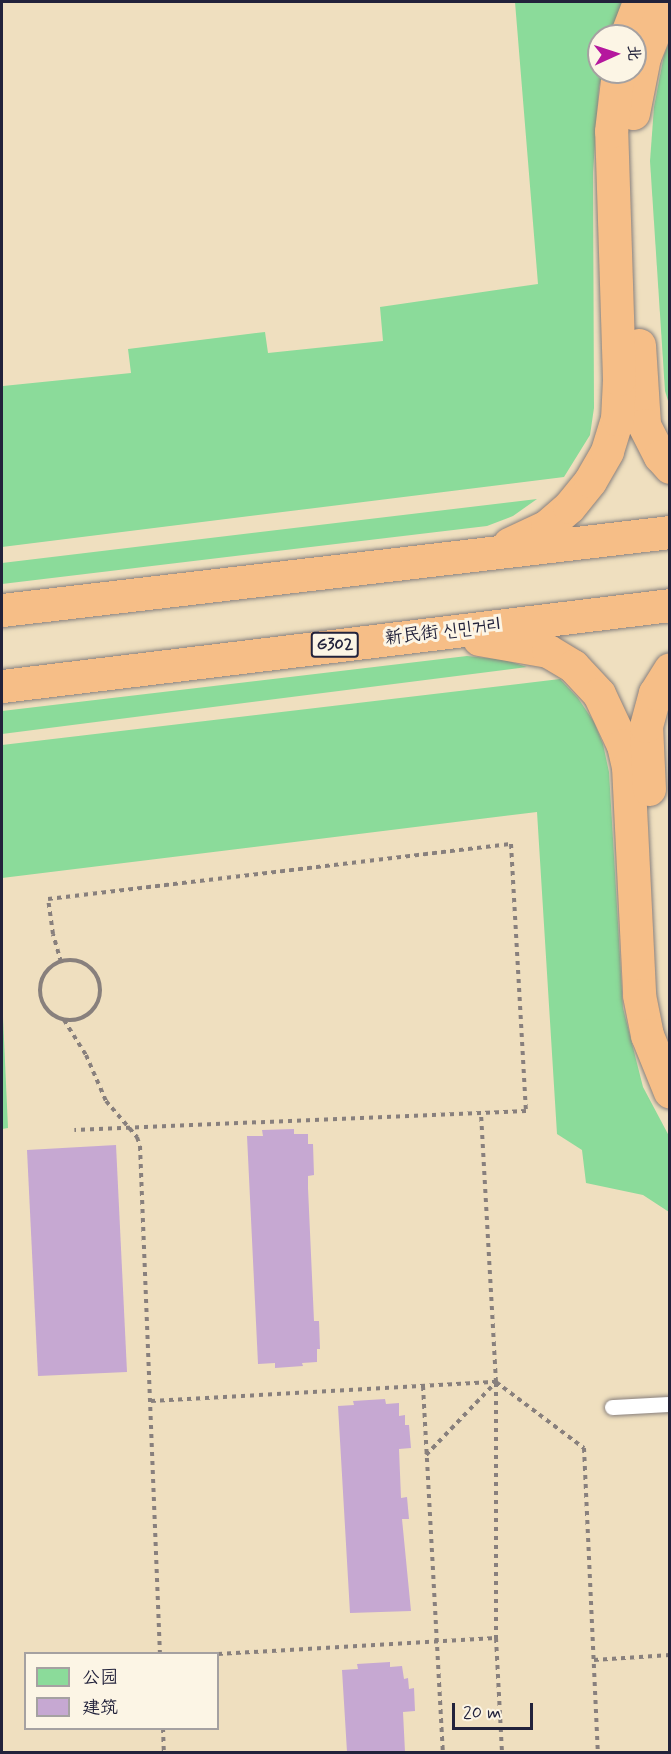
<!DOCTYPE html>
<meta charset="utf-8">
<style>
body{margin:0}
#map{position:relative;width:671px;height:1754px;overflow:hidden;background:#efdfbf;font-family:Mynerve,"LXGW WenKai TC","Poor Story",sans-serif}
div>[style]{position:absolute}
.green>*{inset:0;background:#8bdb9a}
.building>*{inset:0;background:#c6a8d2}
.path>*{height:4px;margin-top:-2px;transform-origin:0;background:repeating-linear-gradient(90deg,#88807d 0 4.5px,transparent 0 9px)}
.path>.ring{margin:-2px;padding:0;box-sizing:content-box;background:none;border:4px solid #88807d;border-radius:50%}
.roads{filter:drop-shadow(0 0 2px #88807d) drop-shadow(0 0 2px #88807d)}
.lane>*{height:15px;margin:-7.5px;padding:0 7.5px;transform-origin:7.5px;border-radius:7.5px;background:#fff}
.highway>*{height:33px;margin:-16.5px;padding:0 16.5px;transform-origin:16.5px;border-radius:16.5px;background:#f6be87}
span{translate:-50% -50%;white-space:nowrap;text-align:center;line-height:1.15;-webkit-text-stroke:6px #fcf5e5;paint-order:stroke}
.shield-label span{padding:2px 4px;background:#fcf5e5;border:2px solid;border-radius:4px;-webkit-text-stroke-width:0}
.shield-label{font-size:16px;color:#22223b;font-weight:700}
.street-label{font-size:18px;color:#22223b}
.frame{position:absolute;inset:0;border:3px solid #22223b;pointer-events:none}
.legend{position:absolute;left:24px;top:1652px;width:195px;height:78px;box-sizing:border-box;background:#fcf5e5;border:2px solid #a5a1a1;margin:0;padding:8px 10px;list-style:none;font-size:18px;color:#22223b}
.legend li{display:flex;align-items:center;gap:12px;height:30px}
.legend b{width:30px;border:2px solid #a5a1a1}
.north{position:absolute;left:587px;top:24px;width:60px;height:60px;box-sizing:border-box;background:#fcf5e5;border:2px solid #a5a1a1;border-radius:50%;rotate:87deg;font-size:16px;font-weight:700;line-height:24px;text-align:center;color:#22223b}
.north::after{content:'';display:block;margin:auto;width:21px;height:27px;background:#b5179e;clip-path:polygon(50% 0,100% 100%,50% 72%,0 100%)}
.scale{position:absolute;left:452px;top:1703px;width:81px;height:27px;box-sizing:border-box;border:3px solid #22223b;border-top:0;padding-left:8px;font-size:18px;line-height:21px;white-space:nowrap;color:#22223b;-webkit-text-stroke:4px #fcf5e5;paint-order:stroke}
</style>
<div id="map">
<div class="green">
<div style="clip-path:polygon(515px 2px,625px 2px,612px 36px,599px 36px,599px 72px,603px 72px,599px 87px,593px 172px,594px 408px,590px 435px,564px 477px,2px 547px,2px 375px,3px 386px,131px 373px,128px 349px,265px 332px,268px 353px,383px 341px,380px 307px,538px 284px)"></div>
<div style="clip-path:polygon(669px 43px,670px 43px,669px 404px,665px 391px,650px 161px,654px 107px,664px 55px)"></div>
<div style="clip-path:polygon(537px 499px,513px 516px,487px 526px,2px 584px,2px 563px)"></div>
<div style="clip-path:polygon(467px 656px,505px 660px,527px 667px,2px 734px,2px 711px)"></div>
<div style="clip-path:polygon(560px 679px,578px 698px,594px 722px,603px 744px,609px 772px,623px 1008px,643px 1087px,669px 1136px,669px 1212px,643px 1195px,586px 1183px,582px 1150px,557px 1134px,537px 812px,2px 878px,2px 745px)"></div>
<div style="clip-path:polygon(2px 995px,8px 1128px,2px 1129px)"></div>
</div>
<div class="building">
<div style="clip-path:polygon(294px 1129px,294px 1134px,308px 1134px,308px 1144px,313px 1144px,314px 1175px,308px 1176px,308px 1188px,314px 1321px,319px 1321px,320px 1349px,317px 1349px,317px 1362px,302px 1363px,303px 1366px,275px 1368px,275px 1363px,258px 1364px,247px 1136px,263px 1136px,262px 1130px)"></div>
<div style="clip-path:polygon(116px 1145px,127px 1372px,38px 1376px,27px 1150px)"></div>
<div style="clip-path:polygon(385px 1399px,386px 1404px,399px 1403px,399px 1416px,405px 1415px,405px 1425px,409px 1425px,411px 1448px,399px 1449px,401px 1498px,407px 1497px,409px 1519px,402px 1519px,411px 1611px,350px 1613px,338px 1406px,354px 1405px,353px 1401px)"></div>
<div style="clip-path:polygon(390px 1662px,390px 1667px,402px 1666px,404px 1679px,408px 1678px,409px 1689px,414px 1688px,415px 1711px,403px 1712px,405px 1752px,347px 1752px,342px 1670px,358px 1669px,357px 1664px)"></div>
</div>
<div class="path">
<div class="ring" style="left:40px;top:960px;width:56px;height:56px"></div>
<div style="left:61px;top:962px;width:29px;rotate:-106deg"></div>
<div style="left:53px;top:934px;width:35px;rotate:-98deg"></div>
<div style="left:48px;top:899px;width:466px;rotate:-6.8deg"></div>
<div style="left:511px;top:844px;width:267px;rotate:86.8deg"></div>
<div style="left:526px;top:1111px;width:452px;rotate:177.6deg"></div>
<div style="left:64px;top:1020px;width:41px;rotate:57.8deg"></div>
<div style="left:86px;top:1055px;width:50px;rotate:66.5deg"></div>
<div style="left:106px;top:1101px;width:48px;rotate:49.3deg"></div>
<div style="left:137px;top:1137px;width:9px;rotate:72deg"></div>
<div style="left:140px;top:1146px;width:508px;rotate:87.75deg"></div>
<div style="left:496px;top:1383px;width:255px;rotate:90deg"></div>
<div style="left:496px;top:1638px;width:114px;rotate:87deg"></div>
<div style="left:423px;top:1386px;width:367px;rotate:86.9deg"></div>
<div style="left:151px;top:1401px;width:346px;rotate:-3.2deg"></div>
<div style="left:496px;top:1382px;width:269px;rotate:-93.2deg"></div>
<div style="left:426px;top:1455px;width:101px;rotate:-46.2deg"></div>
<div style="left:496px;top:1382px;width:110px;rotate:36.9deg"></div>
<div style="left:584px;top:1448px;width:304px;rotate:87.4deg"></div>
<div style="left:218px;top:1654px;width:278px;rotate:-3.3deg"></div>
<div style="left:594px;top:1660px;width:76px;rotate:-3.8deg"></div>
<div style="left:163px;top:1728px;width:24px;rotate:88deg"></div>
</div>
<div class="roads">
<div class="lane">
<div style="left:612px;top:1407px;width:58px;rotate:-3deg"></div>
</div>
<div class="highway">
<div style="left:626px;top:36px;width:36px;rotate:-69deg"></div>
<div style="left:633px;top:113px;width:57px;rotate:-78.9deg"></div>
<div style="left:644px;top:57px;width:59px;rotate:-68.2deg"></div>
<div style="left:639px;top:345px;width:80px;rotate:86.4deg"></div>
<div style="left:644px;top:425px;width:35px;rotate:63deg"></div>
<div style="left:660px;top:456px;width:15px;rotate:48deg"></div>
<div style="left:509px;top:544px;width:42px;rotate:-25.3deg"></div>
<div style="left:547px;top:526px;width:29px;rotate:-41deg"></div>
<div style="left:569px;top:507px;width:33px;rotate:-51deg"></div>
<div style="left:590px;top:481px;width:34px;rotate:-60deg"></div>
<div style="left:607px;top:451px;width:34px;rotate:-73deg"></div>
<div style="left:617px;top:419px;width:40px;rotate:-87.1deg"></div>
<div style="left:619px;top:379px;width:248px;rotate:-91.8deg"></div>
<div style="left:611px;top:131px;width:59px;rotate:-83.2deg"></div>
<div style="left:2px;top:610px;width:673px;rotate:-6.66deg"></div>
<div style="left:479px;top:639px;width:70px;rotate:9.9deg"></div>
<div style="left:548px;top:651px;width:29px;rotate:31deg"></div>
<div style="left:573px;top:666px;width:38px;rotate:47deg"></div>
<div style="left:599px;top:694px;width:56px;rotate:64.8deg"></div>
<div style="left:623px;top:745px;width:22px;rotate:77deg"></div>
<div style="left:628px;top:766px;width:229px;rotate:87.2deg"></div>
<div style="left:639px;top:995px;width:41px;rotate:78.7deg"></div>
<div style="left:647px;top:1035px;width:61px;rotate:68deg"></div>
<div style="left:2px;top:686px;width:673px;rotate:-6.91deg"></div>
<div style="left:649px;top:789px;width:63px;rotate:-92.7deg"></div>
<div style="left:646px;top:726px;width:34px;rotate:-75deg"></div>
<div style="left:655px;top:693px;width:28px;rotate:-58deg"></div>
</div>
</div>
<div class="shield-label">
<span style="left:335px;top:645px">G302</span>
</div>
<div class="street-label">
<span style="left:443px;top:632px;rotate:-7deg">新民街 신민거리</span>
</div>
<div class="frame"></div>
<ul class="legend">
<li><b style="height:16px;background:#8bdb9a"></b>公园</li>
<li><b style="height:16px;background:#c6a8d2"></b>建筑</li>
</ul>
<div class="north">北</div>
<div class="scale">20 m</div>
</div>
